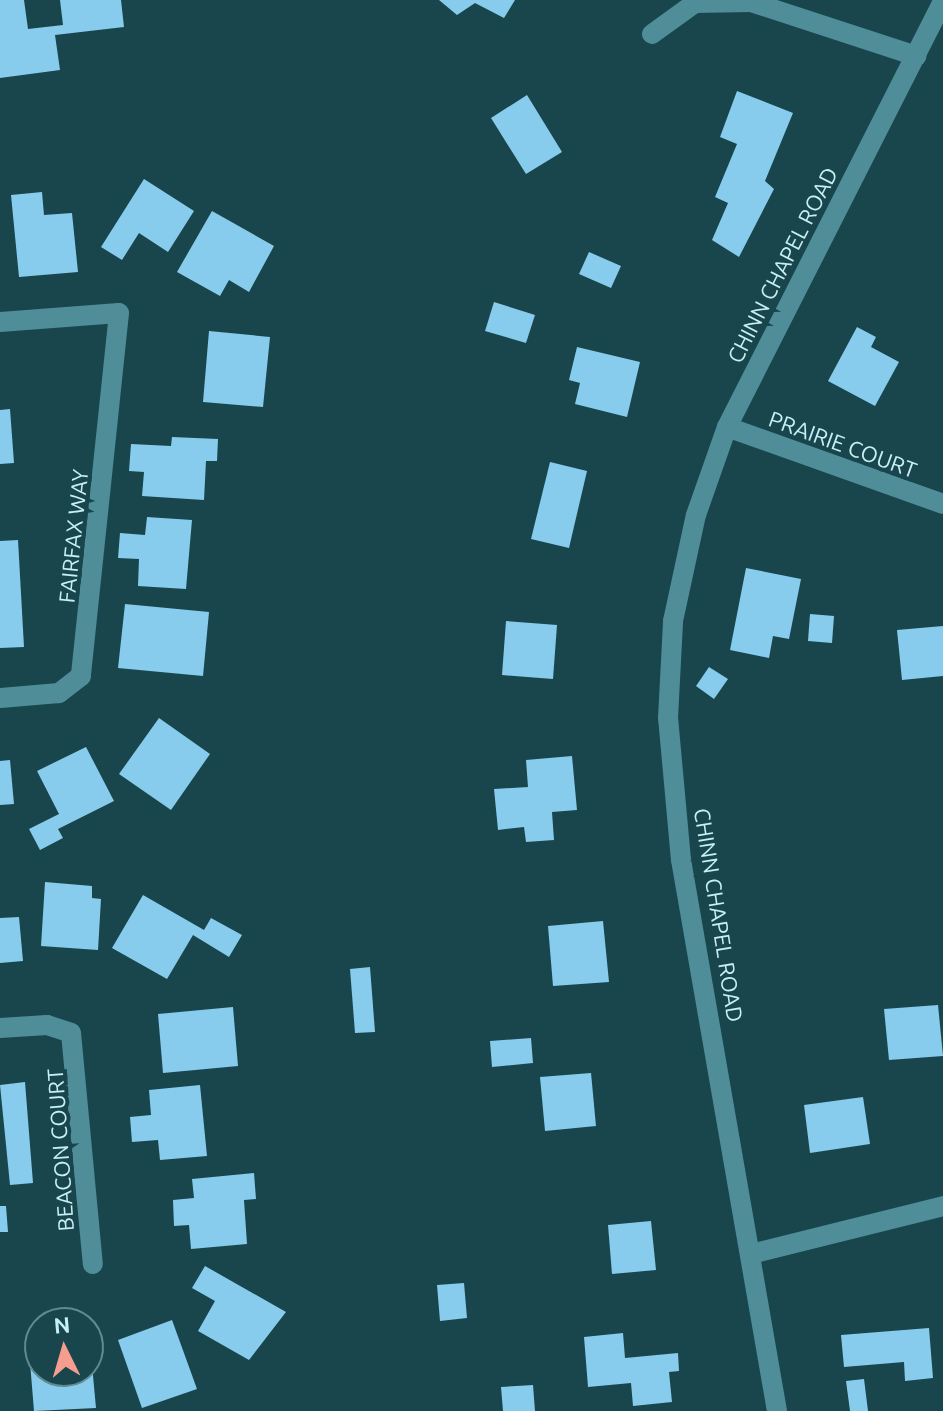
<!DOCTYPE html>
<style>
body{margin:0}
#map{position:relative;width:943px;height:1411px;overflow:hidden;background:#19464d;font-family:Ubuntu,sans-serif}
div>[style]{position:absolute}
.building>*{inset:0;background:#87cced}
.minor>*{height:20px;margin:-10px;padding:0 10px;transform-origin:10px;border-radius:10px;background:#4f8e99}
span{translate:-50% -50%;white-space:nowrap;text-align:center;line-height:1.15;-webkit-text-stroke:8px #19464d;paint-order:stroke}
.street-label{font-size:22px;color:#c8eff6}
.north{position:absolute;left:24px;top:1307px;width:80px;height:80px;box-sizing:border-box;background:#19464d;border:2px solid #5f8a91;border-radius:50%;rotate:355deg;font-size:22px;font-weight:700;line-height:32px;text-align:center;color:#c8eff6}
.north::after{content:'';display:block;margin:auto;width:28px;height:36px;background:#f59d8f;clip-path:polygon(50% 0,100% 100%,50% 72%,0 100%)}
</style>
<div id="map">
<div class="building">
<div style="clip-path:polygon(0 0,24px 0,28px 29px,63px 25px,60px 0,121px 0,124px 27px,55px 35px,60px 70px,0 78px)"></div>
<div style="clip-path:polygon(439px 0,515px 0,504px 18px,475px 3px,457px 15px)"></div>
<div style="clip-path:polygon(737px 91px,793px 113px,765px 181px,774px 189px,739px 257px,712px 240px,728px 203px,715px 197px,737px 144px,720px 137px)"></div>
<div style="clip-path:polygon(527px 95px,562px 152px,526px 174px,491px 118px)"></div>
<div style="clip-path:polygon(144px 179px,194px 211px,168px 252px,139px 233px,122px 260px,101px 247px)"></div>
<div style="clip-path:polygon(42px 192px,44px 215px,72px 213px,78px 272px,19px 277px,11px 195px)"></div>
<div style="clip-path:polygon(212px 211px,274px 246px,249px 292px,229px 280px,220px 296px,177px 272px)"></div>
<div style="clip-path:polygon(589px 252px,621px 266px,611px 288px,579px 274px)"></div>
<div style="clip-path:polygon(494px 302px,535px 315px,526px 343px,485px 331px)"></div>
<div style="clip-path:polygon(857px 327px,876px 337px,871px 347px,899px 362px,875px 406px,828px 381px)"></div>
<div style="clip-path:polygon(209px 331px,270px 337px,263px 407px,203px 402px)"></div>
<div style="clip-path:polygon(577px 347px,640px 362px,627px 417px,575px 404px,580px 383px,569px 380px)"></div>
<div style="clip-path:polygon(10px 409px,14px 463px,0 464px,0 410px)"></div>
<div style="clip-path:polygon(172px 437px,218px 439px,217px 461px,206px 461px,204px 500px,142px 496px,144px 472px,129px 471px,131px 444px,171px 446px)"></div>
<div style="clip-path:polygon(550px 462px,587px 471px,569px 548px,531px 539px)"></div>
<div style="clip-path:polygon(147px 517px,192px 520px,186px 589px,138px 586px,139px 559px,118px 558px,120px 533px,145px 535px)"></div>
<div style="clip-path:polygon(18px 540px,24px 647px,0 648px,0 541px)"></div>
<div style="clip-path:polygon(746px 568px,801px 579px,789px 639px,773px 636px,769px 658px,730px 650px)"></div>
<div style="clip-path:polygon(125px 604px,209px 612px,203px 676px,118px 668px)"></div>
<div style="clip-path:polygon(810px 614px,834px 616px,832px 643px,808px 641px)"></div>
<div style="clip-path:polygon(506px 621px,557px 625px,553px 679px,502px 675px)"></div>
<div style="clip-path:polygon(943px 626px,943px 676px,902px 680px,897px 630px)"></div>
<div style="clip-path:polygon(709px 667px,728px 679px,714px 699px,696px 686px)"></div>
<div style="clip-path:polygon(159px 718px,210px 754px,171px 810px,119px 774px)"></div>
<div style="clip-path:polygon(86px 747px,114px 801px,58px 829px,63px 838px,40px 850px,29px 829px,59px 814px,37px 771px)"></div>
<div style="clip-path:polygon(572px 756px,577px 810px,552px 812px,554px 840px,526px 842px,524px 827px,498px 830px,494px 789px,528px 787px,526px 760px)"></div>
<div style="clip-path:polygon(10px 760px,14px 804px,0 805px,0 761px)"></div>
<div style="clip-path:polygon(45px 882px,92px 886px,92px 898px,101px 899px,98px 950px,41px 946px)"></div>
<div style="clip-path:polygon(143px 895px,204px 930px,211px 918px,242px 935px,229px 957px,193px 935px,167px 979px,112px 948px)"></div>
<div style="clip-path:polygon(19px 917px,23px 961px,0 963px,0 918px)"></div>
<div style="clip-path:polygon(603px 921px,609px 982px,553px 986px,548px 926px)"></div>
<div style="clip-path:polygon(370px 967px,375px 1032px,355px 1033px,350px 969px)"></div>
<div style="clip-path:polygon(938px 1005px,943px 1056px,889px 1060px,884px 1009px)"></div>
<div style="clip-path:polygon(233px 1007px,238px 1066px,163px 1073px,158px 1014px)"></div>
<div style="clip-path:polygon(531px 1038px,533px 1063px,492px 1067px,490px 1041px)"></div>
<div style="clip-path:polygon(591px 1073px,596px 1126px,545px 1131px,540px 1077px)"></div>
<div style="clip-path:polygon(25px 1082px,33px 1183px,10px 1185px,0 1085px)"></div>
<div style="clip-path:polygon(200px 1085px,207px 1156px,160px 1160px,158px 1140px,132px 1142px,130px 1117px,151px 1115px,149px 1090px)"></div>
<div style="clip-path:polygon(863px 1097px,870px 1144px,810px 1153px,804px 1105px)"></div>
<div style="clip-path:polygon(254px 1173px,256px 1199px,244px 1200px,247px 1244px,191px 1249px,189px 1225px,174px 1226px,173px 1200px,194px 1198px,192px 1179px)"></div>
<div style="clip-path:polygon(0 1206px,6px 1206px,8px 1232px,0 1232px)"></div>
<div style="clip-path:polygon(651px 1221px,656px 1270px,612px 1274px,608px 1225px)"></div>
<div style="clip-path:polygon(205px 1266px,286px 1312px,249px 1360px,198px 1331px,215px 1301px,192px 1288px)"></div>
<div style="clip-path:polygon(464px 1283px,467px 1318px,440px 1321px,437px 1285px)"></div>
<div style="clip-path:polygon(172px 1320px,197px 1389px,142px 1408px,118px 1340px)"></div>
<div style="clip-path:polygon(929px 1328px,933px 1378px,905px 1381px,904px 1362px,844px 1367px,841px 1335px)"></div>
<div style="clip-path:polygon(623px 1333px,625px 1358px,678px 1353px,679px 1371px,669px 1372px,672px 1402px,633px 1406px,631px 1383px,588px 1387px,584px 1337px)"></div>
<div style="clip-path:polygon(90px 1343px,96px 1408px,34px 1411px,29px 1350px,40px 1349px,40px 1371px,88px 1371px)"></div>
<div style="clip-path:polygon(864px 1379px,868px 1411px,850px 1411px,846px 1381px)"></div>
<div style="clip-path:polygon(533px 1385px,535px 1411px,503px 1411px,501px 1387px)"></div>
</div>
<div class="minor">
<div style="left:652px;top:34px;width:53px;rotate:-35.8deg"></div>
<div style="left:695px;top:3px;width:56px;rotate:-1deg"></div>
<div style="left:751px;top:2px;width:174px;rotate:18.1deg"></div>
<div style="left:0;top:322px;width:119px;rotate:-4.3deg"></div>
<div style="left:119px;top:313px;width:365px;rotate:96deg"></div>
<div style="left:81px;top:676px;width:28px;rotate:142deg"></div>
<div style="left:59px;top:693px;width:59px;rotate:175.2deg"></div>
<div style="left:727px;top:427px;width:229px;rotate:19.6deg"></div>
<div style="left:0;top:1028px;width:47px;rotate:-3.7deg"></div>
<div style="left:47px;top:1025px;width:25px;rotate:18deg"></div>
<div style="left:71px;top:1033px;width:232px;rotate:84.6deg"></div>
<div style="left:751px;top:1254px;width:198px;rotate:-14deg"></div>
<div style="left:777px;top:1411px;width:559px;rotate:-99.88deg"></div>
<div style="left:681px;top:860px;width:143px;rotate:-95.2deg"></div>
<div style="left:668px;top:718px;width:97px;rotate:-87deg"></div>
<div style="left:673px;top:621px;width:108px;rotate:-77.8deg"></div>
<div style="left:696px;top:515px;width:93px;rotate:-70.6deg"></div>
<div style="left:727px;top:427px;width:477px;rotate:-63.1deg"></div>
</div>
<div class="street-label">
<span style="left:782px;top:265px;rotate:-63deg">CHINN CHAPEL ROAD</span>
<span style="left:843px;top:444px;rotate:20deg">PRAIRIE COURT</span>
<span style="left:73px;top:536px;rotate:-84deg">FAIRFAX WAY</span>
<span style="left:719px;top:915px;rotate:81deg">CHINN CHAPEL ROAD</span>
<span style="left:60px;top:1150px;rotate:-94deg">BEACON COURT</span>
</div>
<div class="north">N</div>
</div>
